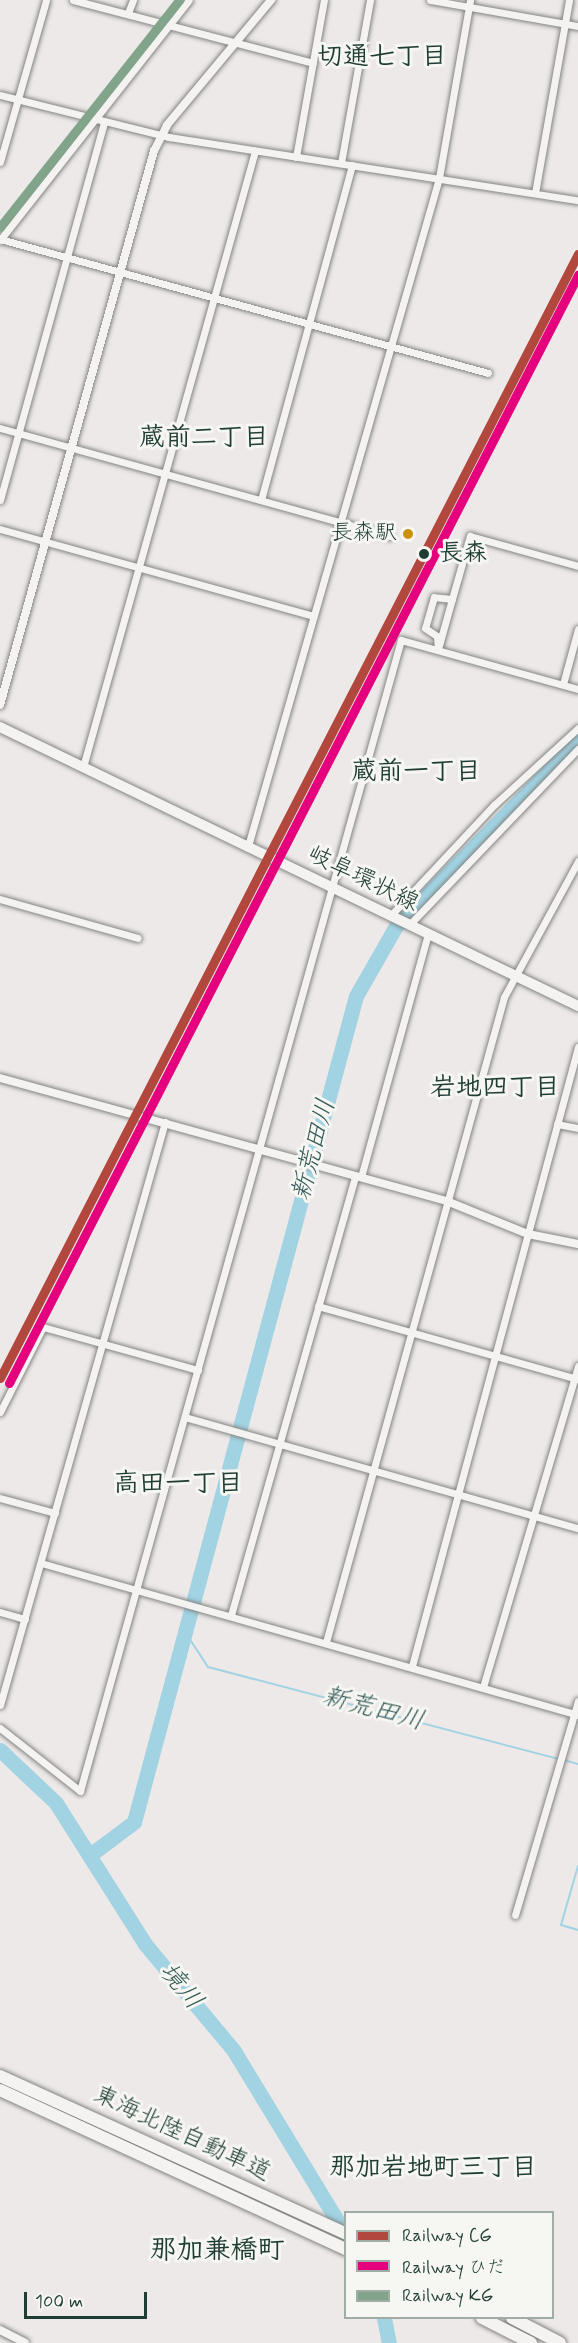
<!DOCTYPE html>
<meta charset="utf-8">
<style>
body{margin:0}
#map{position:relative;width:578px;height:2343px;overflow:hidden;background:#eee9e9;font-family:Mynerve,"Klee One",sans-serif}
div>[style]{position:absolute}
.stream>*{height:2px;margin:-1px;padding:0 1px;transform-origin:1px;border-radius:1px;background:#a1d3e3}
.river>*{height:15px;margin:-7.5px;padding:0 7.5px;transform-origin:7.5px;border-radius:7.5px;background:#a1d3e3}
.roads{filter:drop-shadow(0 0 2px #828583) drop-shadow(0 0 2px #828583)}
.minor>*{height:7px;margin:-3.5px;padding:0 3.5px;transform-origin:3.5px;border-radius:3.5px;background:#f4f3f2}
.tertiary>*{height:8px;margin:-4px;padding:0 4px;transform-origin:4px;border-radius:4px;background:#f4f3f2}
.primary>*{height:10px;margin:-5px;padding:0 5px;transform-origin:5px;border-radius:5px;background:#f4f3f2}
.motorway>*{height:12px;margin:-6px;padding:0 6px;transform-origin:6px;border-radius:6px;background:#f4f3f2}
.rail-1>*{height:9px;margin:-4.5px;padding:0 4.5px;transform-origin:4.5px;border-radius:4.5px;background:#b2473e}
.rail-2>*{height:9px;margin:-4.5px;padding:0 4.5px;transform-origin:4.5px;border-radius:4.5px;background:#e5007d}
.rail-3>*{height:9px;margin:-4.5px;padding:0 4.5px;transform-origin:4.5px;border-radius:4.5px;background:#81a48b}
.dots>*{width:16px;height:16px;translate:-50% -50%;box-sizing:border-box;border:3px solid #f6f6f2;border-radius:50%}
span{translate:-50% -50%;white-space:nowrap;text-align:center;line-height:1.15;-webkit-text-stroke:6px #f6f6f2;paint-order:stroke}
.bus-label{font-size:22px;color:#1f3d34}
.right{translate:-100% -50%;text-align:right}
.stop-label{font-size:24px;color:#1f3d34;font-weight:700}
.left{translate:0 -50%;text-align:left}
.street-label{font-size:24px;color:#1f3d34}
.neighbourhood-label{font-size:26px;color:#1f3d34;font-weight:700}
.water-label{font-size:26px;color:#325956;font-style:italic}
.quarter-label{font-size:27px;color:#1f3d34;font-weight:700}
.legend{position:absolute;left:344px;top:2211px;width:210px;height:108px;box-sizing:border-box;background:#f6f6f2;border:2px solid #a0aca6;margin:0;padding:8px 10px;list-style:none;font-size:18px;color:#1f3d34}
.legend li{display:flex;align-items:center;gap:12px;height:30px}
.legend b{width:30px;border:2px solid #a0aca6}
.scale{position:absolute;left:24px;top:2292px;width:123px;height:27px;box-sizing:border-box;border:3px solid #1f3d34;border-top:0;padding-left:8px;font-size:18px;line-height:21px;white-space:nowrap;color:#1f3d34;-webkit-text-stroke:4px #f6f6f2;paint-order:stroke}
</style>
<div id="map">
<div class="stream">
<div style="left:185px;top:1632px;width:42px;rotate:56.7deg"></div>
<div style="left:208px;top:1667px;width:362px;rotate:14.7deg"></div>
<div style="left:563px;top:1760px;width:16px;rotate:15deg"></div>
<div style="left:578px;top:1866px;width:61px;rotate:106.1deg"></div>
<div style="left:561px;top:1925px;width:18px;rotate:16deg"></div>
</div>
<div class="river">
<div style="left:0;top:1750px;width:77px;rotate:43.4deg"></div>
<div style="left:56px;top:1803px;width:167px;rotate:57.7deg"></div>
<div style="left:145px;top:1944px;width:139px;rotate:50.2deg"></div>
<div style="left:234px;top:2051px;width:215px;rotate:58.7deg"></div>
<div style="left:90px;top:1855px;width:55px;rotate:-36.9deg"></div>
<div style="left:134px;top:1822px;width:855px;rotate:-74.96deg"></div>
<div style="left:356px;top:996px;width:81px;rotate:-60.3deg"></div>
<div style="left:396px;top:926px;width:260px;rotate:-45.5deg"></div>
<div style="left:384px;top:2318px;width:25px;rotate:79deg"></div>
</div>
<div class="roads">
<div class="minor">
<div style="left:73px;top:0;width:248px;rotate:14.7deg"></div>
<div style="left:430px;top:0;width:150px;rotate:10deg"></div>
<div style="left:128px;top:13px;width:14px;rotate:-69deg"></div>
<div style="left:0;top:95px;width:174px;rotate:14deg"></div>
<div style="left:169px;top:137px;width:414px;rotate:8.8deg"></div>
<div style="left:296px;top:157px;width:159px;rotate:-79.9deg"></div>
<div style="left:0;top:162px;width:168px;rotate:-74.1deg"></div>
<div style="left:341px;top:163px;width:166px;rotate:-79.9deg"></div>
<div style="left:535px;top:193px;width:196px;rotate:-80deg"></div>
<div style="left:0;top:239px;width:506px;rotate:15.35deg"></div>
<div style="left:0;top:240px;width:305px;rotate:-51.8deg"></div>
<div style="left:0;top:428px;width:404px;rotate:15.5deg"></div>
<div style="left:0;top:500px;width:392px;rotate:-74.6deg"></div>
<div style="left:261px;top:500px;width:347px;rotate:-74.8deg"></div>
<div style="left:0;top:529px;width:325px;rotate:15.5deg"></div>
<div style="left:452px;top:599px;width:18px;rotate:-174deg"></div>
<div style="left:434px;top:597px;width:32px;rotate:106deg"></div>
<div style="left:425px;top:628px;width:14px;rotate:34deg"></div>
<div style="left:437px;top:636px;width:13px;rotate:86deg"></div>
<div style="left:438px;top:649px;width:52px;rotate:-74.4deg"></div>
<div style="left:452px;top:599px;width:66px;rotate:-74.1deg"></div>
<div style="left:470px;top:536px;width:112px;rotate:15.5deg"></div>
<div style="left:563px;top:684px;width:57px;rotate:-74.7deg"></div>
<div style="left:83px;top:767px;width:640px;rotate:-74.4deg"></div>
<div style="left:248px;top:846px;width:695px;rotate:-74.04deg"></div>
<div style="left:439px;top:178px;width:181px;rotate:-80.1deg"></div>
<div style="left:0;top:899px;width:143px;rotate:15.8deg"></div>
<div style="left:391px;top:915px;width:151px;rotate:-46.9deg"></div>
<div style="left:494px;top:805px;width:114px;rotate:-42.5deg"></div>
<div style="left:410px;top:924px;width:243px;rotate:-46.2deg"></div>
<div style="left:557px;top:1124px;width:21px;rotate:11deg"></div>
<div style="left:361px;top:1177px;width:252px;rotate:-74.6deg"></div>
<div style="left:318px;top:1306px;width:270px;rotate:15.7deg"></div>
<div style="left:0;top:1412px;width:95px;rotate:-63.2deg"></div>
<div style="left:43px;top:1327px;width:161px;rotate:15.5deg"></div>
<div style="left:185px;top:1417px;width:408px;rotate:15.8deg"></div>
<div style="left:0;top:1498px;width:57px;rotate:15.3deg"></div>
<div style="left:41px;top:1563px;width:558px;rotate:15.8deg"></div>
<div style="left:0;top:1612px;width:26px;rotate:16deg"></div>
<div style="left:231px;top:1615px;width:456px;rotate:-74.2deg"></div>
<div style="left:326px;top:1642px;width:669px;rotate:-74.57deg"></div>
<div style="left:504px;top:997px;width:155px;rotate:-61.4deg"></div>
<div style="left:412px;top:1666px;width:641px;rotate:-74.99deg"></div>
<div style="left:483px;top:1687px;width:335px;rotate:-73.5deg"></div>
<div style="left:0;top:1705px;width:606px;rotate:-74.2deg"></div>
<div style="left:0;top:1728px;width:102px;rotate:38.2deg"></div>
<div style="left:80px;top:1791px;width:1195px;rotate:-74.42deg"></div>
<div style="left:401px;top:640px;width:184px;rotate:15.5deg"></div>
<div style="left:515px;top:1915px;width:223px;rotate:-73.6deg"></div>
</div>
<div class="tertiary">
<div style="left:0;top:705px;width:575px;rotate:-74.47deg"></div>
<div style="left:154px;top:151px;width:29px;rotate:-63deg"></div>
<div style="left:167px;top:125px;width:163px;rotate:-50.2deg"></div>
<div style="left:0;top:1078px;width:466px;rotate:15.4deg"></div>
<div style="left:449px;top:1202px;width:85px;rotate:22.1deg"></div>
<div style="left:528px;top:1234px;width:51px;rotate:11.3deg"></div>
<div style="left:0;top:2330px;width:28px;rotate:27deg"></div>
</div>
<div class="primary">
<div style="left:0;top:727px;width:642px;rotate:25.77deg"></div>
</div>
<div class="motorway">
<div style="left:0;top:2076px;width:380px;rotate:24.5deg"></div>
<div style="left:0;top:2090px;width:381px;rotate:24.7deg"></div>
<div style="left:482px;top:2318px;width:55px;rotate:27deg"></div>
<div style="left:512px;top:2318px;width:54px;rotate:27.5deg"></div>
</div>
</div>
<div class="rail-1">
<div style="left:0;top:1378px;width:1264px;rotate:-62.79deg"></div>
</div>
<div class="rail-2">
<div style="left:9px;top:1383px;width:1246px;rotate:-62.82deg"></div>
</div>
<div class="rail-3">
<div style="left:0;top:227px;width:289px;rotate:-51.7deg"></div>
</div>
<div class="dots">
<div style="left:408px;top:534px;background:#cc910a"></div>
<div style="left:424px;top:554px;background:#1f3d34"></div>
</div>
<div class="bus-label">
<span class="right" style="left:397px;top:534px">長森駅</span>
</div>
<div class="stop-label">
<span class="left" style="left:439px;top:554px">長森</span>
</div>
<div class="street-label">
<span style="left:363px;top:879px;rotate:26deg">岐阜環状線</span>
<span style="left:182px;top:2134px;rotate:25deg">東海北陸自動車道</span>
</div>
<div class="neighbourhood-label">
<span style="left:382px;top:58px">切通七丁目</span>
<span style="left:204px;top:439px">蔵前二丁目</span>
<span style="left:416px;top:773px">蔵前一丁目</span>
<span style="left:495px;top:1089px">岩地四丁目</span>
<span style="left:178px;top:1485px">高田一丁目</span>
<span style="left:433px;top:2169px">那加岩地町三丁目</span>
</div>
<div class="water-label">
<span style="left:315px;top:1150px;rotate:-75deg">新荒田川</span>
<span style="left:373px;top:1710px;rotate:15deg">新荒田川</span>
<span style="left:180px;top:1987px;rotate:50deg">境川</span>
</div>
<div class="quarter-label">
<span style="left:217px;top:2251px">那加兼橋町</span>
</div>
<ul class="legend">
<li><b style="height:8px;background:#b2473e"></b>Railway CG</li>
<li><b style="height:8px;background:#e5007d"></b>Railway ひだ</li>
<li><b style="height:8px;background:#81a48b"></b>Railway KG</li>
</ul>
<div class="scale">100 m</div>
</div>
